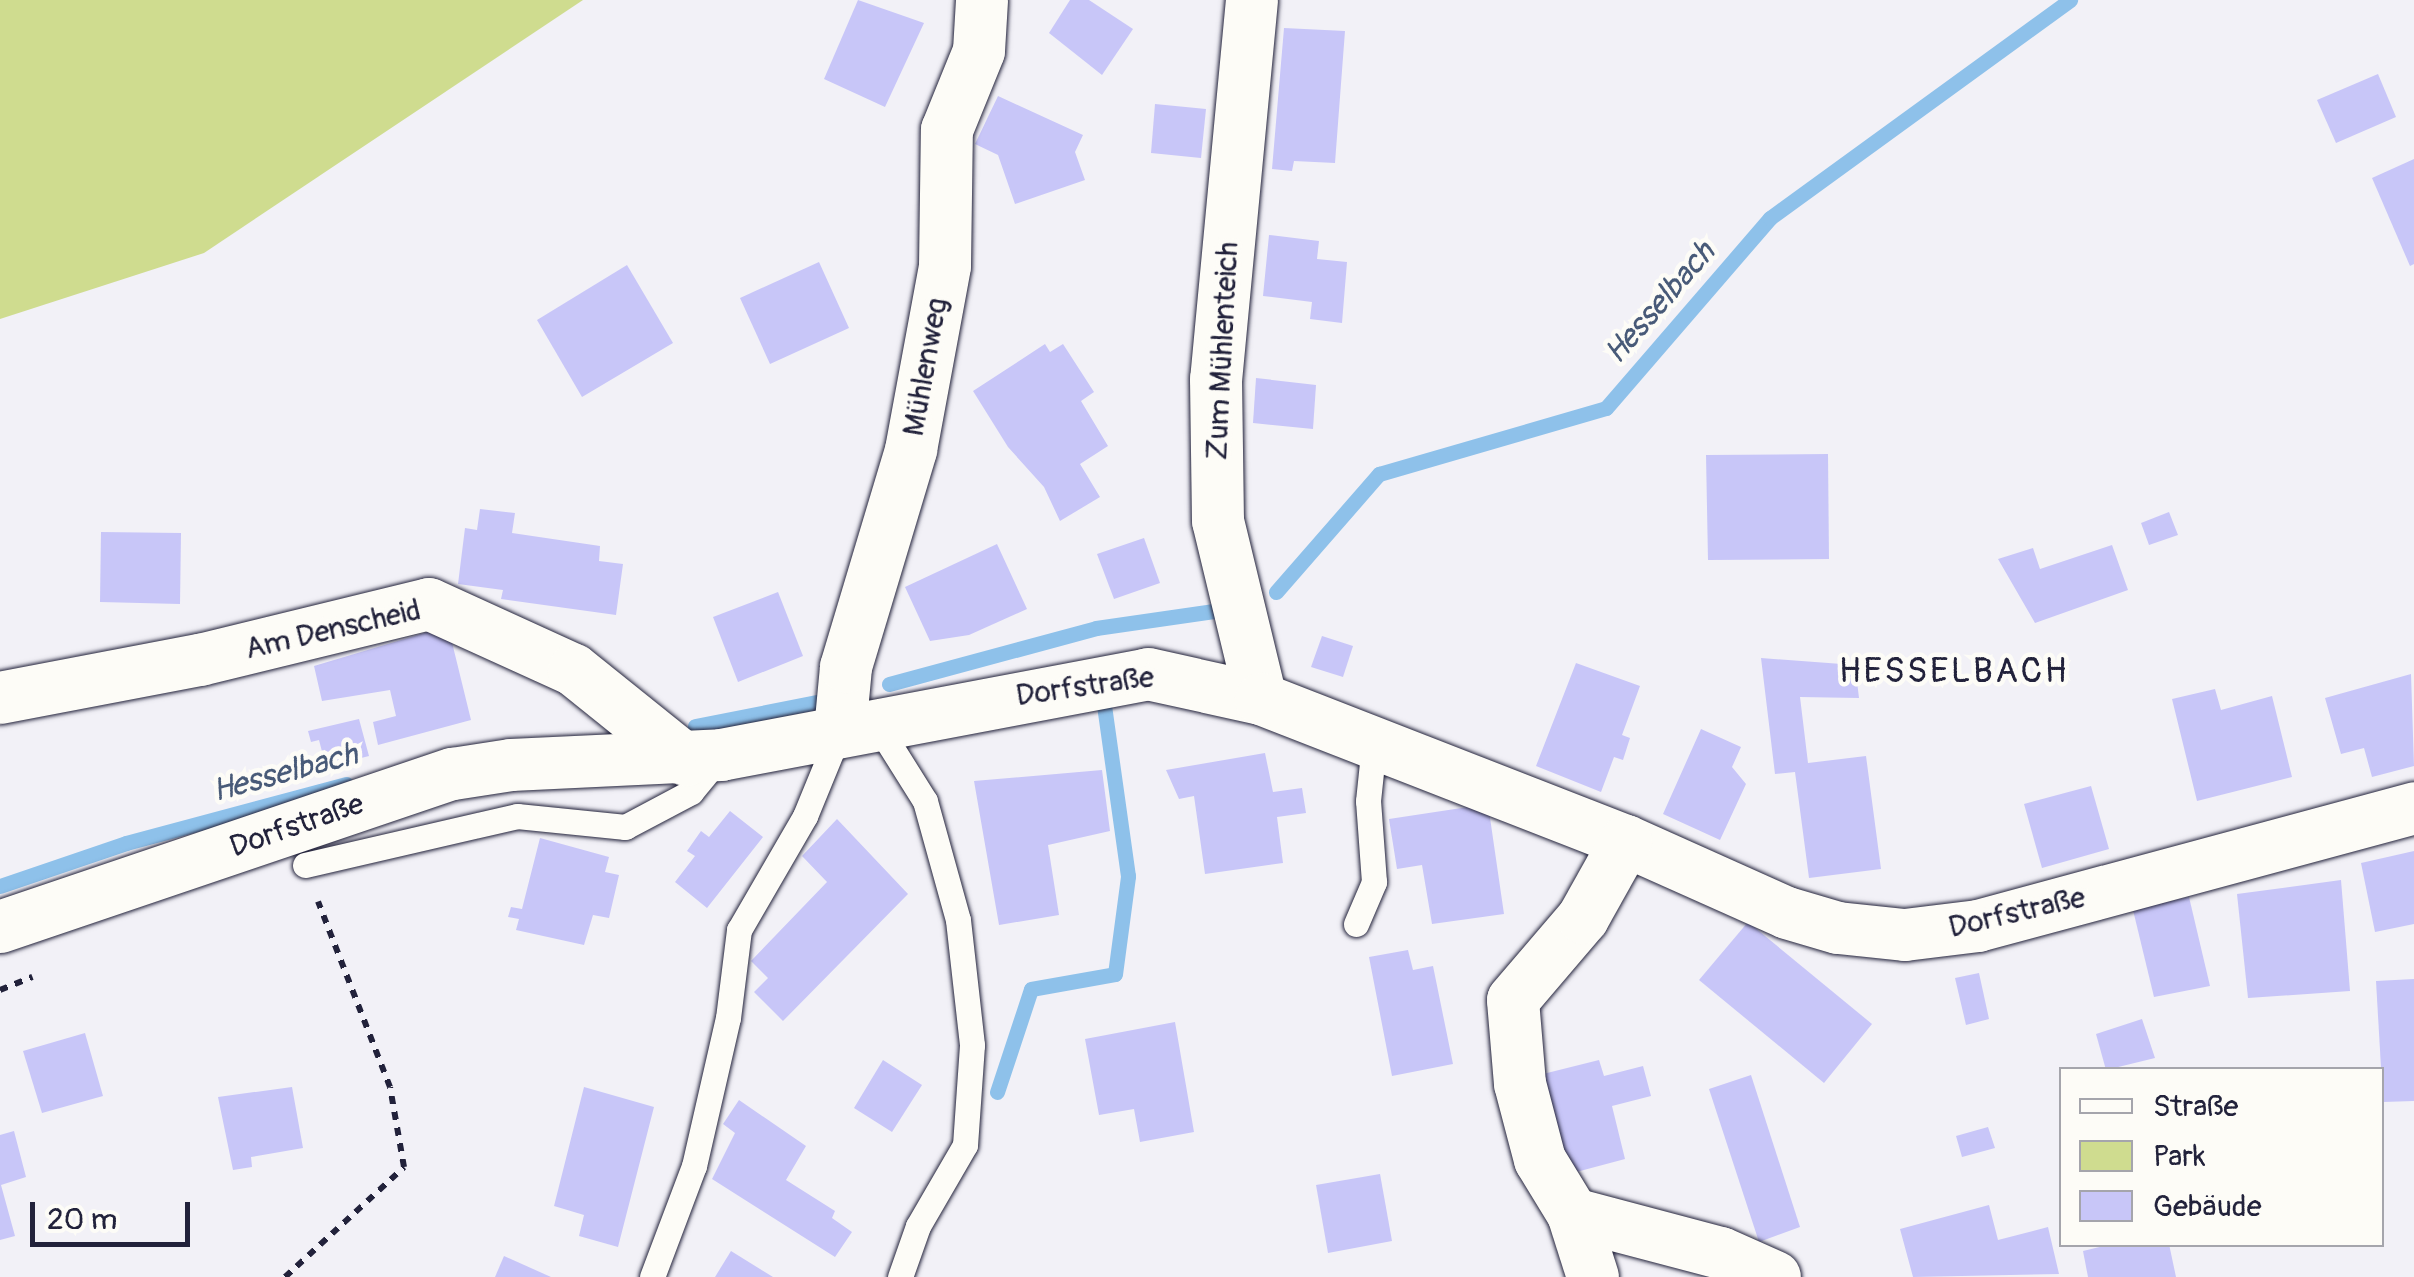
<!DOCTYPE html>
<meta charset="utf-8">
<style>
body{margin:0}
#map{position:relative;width:2414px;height:1277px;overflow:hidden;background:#f2f1f7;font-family:Pangolin,sans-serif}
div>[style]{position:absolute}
.green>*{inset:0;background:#cfdc8f}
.stream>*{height:15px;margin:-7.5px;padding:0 7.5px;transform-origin:7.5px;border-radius:7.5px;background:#8ec1ea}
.building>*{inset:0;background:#c8c6f8}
.path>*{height:6px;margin-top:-3px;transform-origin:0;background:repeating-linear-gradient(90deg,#22223b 0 8px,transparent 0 16px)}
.roads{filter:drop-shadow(0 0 2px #22223b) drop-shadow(0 0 2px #22223b)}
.service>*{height:25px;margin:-12.5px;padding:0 12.5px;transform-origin:12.5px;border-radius:12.5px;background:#fdfcf7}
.minor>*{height:52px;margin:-26px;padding:0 26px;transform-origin:26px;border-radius:26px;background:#fdfcf7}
span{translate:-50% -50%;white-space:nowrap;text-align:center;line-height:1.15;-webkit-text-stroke:9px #fdfcf7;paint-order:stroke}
.street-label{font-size:30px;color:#22223b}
.water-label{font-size:32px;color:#485a78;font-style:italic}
.quarter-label{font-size:35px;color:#22223b;letter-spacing:2.5px}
.legend{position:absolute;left:2059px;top:1067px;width:325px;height:180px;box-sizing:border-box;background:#fdfcf7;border:2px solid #a5a5ac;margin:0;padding:12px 18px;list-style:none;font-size:30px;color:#22223b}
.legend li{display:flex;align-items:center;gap:20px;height:50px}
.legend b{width:50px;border:2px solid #a5a5ac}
.scale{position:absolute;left:30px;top:1202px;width:160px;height:45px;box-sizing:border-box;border:5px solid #22223b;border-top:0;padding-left:12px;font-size:30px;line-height:35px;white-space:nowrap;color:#22223b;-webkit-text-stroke:8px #fdfcf7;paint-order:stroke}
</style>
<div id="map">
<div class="green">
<div style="clip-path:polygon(0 0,583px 0,204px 253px,0 319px)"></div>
</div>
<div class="stream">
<div style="left:1276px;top:592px;width:157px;rotate:-48.9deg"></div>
<div style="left:1379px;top:474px;width:236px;rotate:-16.2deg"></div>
<div style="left:1606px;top:408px;width:251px;rotate:-49.2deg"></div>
<div style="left:1770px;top:218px;width:371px;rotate:-36deg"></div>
<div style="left:889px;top:684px;width:214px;rotate:-15.1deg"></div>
<div style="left:1096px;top:628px;width:119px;rotate:-8.2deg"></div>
<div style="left:695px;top:726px;width:130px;rotate:-11.1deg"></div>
<div style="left:0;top:886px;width:133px;rotate:-18.8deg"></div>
<div style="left:126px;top:843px;width:228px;rotate:-15deg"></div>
<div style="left:997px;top:1092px;width:108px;rotate:-71.7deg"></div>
<div style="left:1031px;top:989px;width:85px;rotate:-10.1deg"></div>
<div style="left:1115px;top:974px;width:99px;rotate:-82.4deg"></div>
<div style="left:1128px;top:876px;width:172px;rotate:-98deg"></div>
</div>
<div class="building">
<div style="clip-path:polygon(858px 0,924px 23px,885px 107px,824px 79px)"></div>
<div style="clip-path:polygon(1070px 0,1089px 0,1133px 29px,1102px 75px,1049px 33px)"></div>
<div style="clip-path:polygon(1284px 28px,1345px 31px,1335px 163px,1294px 161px,1292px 171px,1272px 169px)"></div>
<div style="clip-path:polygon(2378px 74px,2396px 117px,2336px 143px,2317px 100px)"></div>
<div style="clip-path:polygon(998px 96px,1083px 135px,1075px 152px,1085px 180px,1015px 204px,998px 155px,975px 144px)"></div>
<div style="clip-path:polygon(1155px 104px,1206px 109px,1201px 158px,1151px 153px)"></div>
<div style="clip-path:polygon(2414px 159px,2414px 264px,2410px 266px,2372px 178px)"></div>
<div style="clip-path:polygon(1269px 235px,1319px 241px,1317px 259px,1347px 262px,1342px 323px,1310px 319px,1312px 302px,1263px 296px)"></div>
<div style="clip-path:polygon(819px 262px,849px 328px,770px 364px,740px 298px)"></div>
<div style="clip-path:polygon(627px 265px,673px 343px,582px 397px,537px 320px)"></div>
<div style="clip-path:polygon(1045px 344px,1050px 352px,1063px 344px,1094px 392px,1081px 401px,1108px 446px,1080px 464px,1100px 497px,1060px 521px,1044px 487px,1008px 447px,973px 391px)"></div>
<div style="clip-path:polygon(1256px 378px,1316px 385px,1313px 429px,1253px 423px)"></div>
<div style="clip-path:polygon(1828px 454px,1829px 559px,1708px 560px,1706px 455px)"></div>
<div style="clip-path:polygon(480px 509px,515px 513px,512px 533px,600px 546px,599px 561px,623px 564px,616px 615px,501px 599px,503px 590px,458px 584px,465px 528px,477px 530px)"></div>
<div style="clip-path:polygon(2169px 512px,2178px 535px,2149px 545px,2141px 523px)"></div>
<div style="clip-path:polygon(101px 532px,181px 533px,180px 604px,100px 602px)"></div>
<div style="clip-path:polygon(1144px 538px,1160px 583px,1114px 599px,1097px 554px)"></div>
<div style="clip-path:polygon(997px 544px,1027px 609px,969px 635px,930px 641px,905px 587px)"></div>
<div style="clip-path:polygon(2112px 545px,2128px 590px,2035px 623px,1998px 559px,2033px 548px,2040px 569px)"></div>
<div style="clip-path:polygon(778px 592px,803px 656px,738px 682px,713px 617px)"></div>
<div style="clip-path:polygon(448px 626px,471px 720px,378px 745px,373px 722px,396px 716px,390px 690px,322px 701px,314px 666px)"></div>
<div style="clip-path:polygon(1322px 636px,1353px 646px,1343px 677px,1311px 667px)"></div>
<div style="clip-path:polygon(1761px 658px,1855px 665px,1859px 698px,1800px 697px,1808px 763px,1866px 756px,1881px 869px,1809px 878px,1795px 772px,1775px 774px)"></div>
<div style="clip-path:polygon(1576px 663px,1640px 686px,1622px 735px,1630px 738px,1623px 760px,1614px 757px,1601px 792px,1536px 766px)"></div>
<div style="clip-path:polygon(2411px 674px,2414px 766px,2372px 777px,2364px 748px,2341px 754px,2325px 698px)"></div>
<div style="clip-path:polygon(2215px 689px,2221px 710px,2272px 696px,2292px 777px,2197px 801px,2172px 699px)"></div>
<div style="clip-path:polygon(359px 719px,369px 756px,326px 767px,319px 740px,311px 742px,308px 731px)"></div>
<div style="clip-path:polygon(1701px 729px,1741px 747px,1732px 767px,1746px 784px,1720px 840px,1663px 814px)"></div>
<div style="clip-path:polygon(1265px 753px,1273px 792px,1302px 788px,1306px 813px,1277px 817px,1283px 863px,1205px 874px,1194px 796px,1179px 799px,1166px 770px)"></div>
<div style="clip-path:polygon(1102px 770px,1110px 831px,1048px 845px,1059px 915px,999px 925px,974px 781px)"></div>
<div style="clip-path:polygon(2091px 786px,2109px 849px,2042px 868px,2024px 804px)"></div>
<div style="clip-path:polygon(1488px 804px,1504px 914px,1432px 924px,1422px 865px,1397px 869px,1389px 819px)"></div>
<div style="clip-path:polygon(730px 811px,763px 837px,707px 908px,675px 882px,695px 856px,687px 851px,701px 831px,709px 837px)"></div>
<div style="clip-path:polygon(837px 819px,908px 894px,783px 1021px,754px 992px,768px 978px,751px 961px,827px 882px,802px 856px)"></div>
<div style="clip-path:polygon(540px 838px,609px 857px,605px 872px,619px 875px,609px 918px,593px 915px,584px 945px,516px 930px,519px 919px,508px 917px,511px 907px,522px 909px)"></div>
<div style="clip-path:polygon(2414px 851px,2414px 924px,2375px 932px,2361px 863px)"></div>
<div style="clip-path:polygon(2341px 880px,2350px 991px,2248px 998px,2237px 894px)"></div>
<div style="clip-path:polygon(2189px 897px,2210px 986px,2154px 997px,2133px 910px)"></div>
<div style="clip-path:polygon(1748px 922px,1872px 1024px,1824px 1083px,1699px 980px)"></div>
<div style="clip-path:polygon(1408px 950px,1413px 970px,1433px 966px,1453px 1064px,1392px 1076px,1369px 957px)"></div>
<div style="clip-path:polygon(1979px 973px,1989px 1019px,1966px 1025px,1955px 978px)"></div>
<div style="clip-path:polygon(2414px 979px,2414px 1101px,2383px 1102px,2376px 981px)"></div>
<div style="clip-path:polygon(2142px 1019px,2155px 1058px,2106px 1070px,2096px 1034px)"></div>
<div style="clip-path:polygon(1175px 1022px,1194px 1132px,1140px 1142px,1134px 1109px,1099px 1115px,1085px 1039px)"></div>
<div style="clip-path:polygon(85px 1033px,103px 1096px,42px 1113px,23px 1051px)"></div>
<div style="clip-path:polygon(883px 1060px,922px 1085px,892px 1132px,854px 1108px)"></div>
<div style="clip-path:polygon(1599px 1060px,1604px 1076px,1643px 1066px,1651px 1096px,1612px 1106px,1625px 1159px,1565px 1175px,1539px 1075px)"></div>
<div style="clip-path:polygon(1751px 1075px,1800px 1227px,1759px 1242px,1709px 1089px)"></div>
<div style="clip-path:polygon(292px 1087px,303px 1148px,251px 1157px,252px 1167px,233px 1170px,218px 1097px)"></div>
<div style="clip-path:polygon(584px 1087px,654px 1107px,618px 1247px,579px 1236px,584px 1215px,554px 1206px)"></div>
<div style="clip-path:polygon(739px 1100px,806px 1146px,786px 1180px,835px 1211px,832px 1218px,852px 1232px,835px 1257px,712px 1179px,735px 1133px,723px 1124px)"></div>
<div style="clip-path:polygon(1988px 1127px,1995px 1148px,1962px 1157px,1956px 1136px)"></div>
<div style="clip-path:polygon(14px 1131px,26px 1177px,1px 1185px,15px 1236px,0 1240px,0 1135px)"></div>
<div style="clip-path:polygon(1380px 1174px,1392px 1241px,1328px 1253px,1316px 1185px)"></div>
<div style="clip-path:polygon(1989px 1205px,1998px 1240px,2048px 1227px,2059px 1274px,1913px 1277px,1900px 1229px)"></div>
<div style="clip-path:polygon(2112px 1244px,2169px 1244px,2176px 1277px,2088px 1277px,2083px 1251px)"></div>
<div style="clip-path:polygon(731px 1251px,773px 1277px,715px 1277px)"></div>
<div style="clip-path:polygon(504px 1256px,551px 1277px,495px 1277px)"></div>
</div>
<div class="path">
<div style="left:0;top:990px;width:35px;rotate:-22deg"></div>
<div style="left:285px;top:1277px;width:162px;rotate:-42.7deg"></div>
<div style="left:404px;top:1167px;width:81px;rotate:-99.9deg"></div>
<div style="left:390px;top:1087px;width:199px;rotate:-111.2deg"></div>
</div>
<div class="roads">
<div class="service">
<div style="left:876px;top:723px;width:92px;rotate:57.9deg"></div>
<div style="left:925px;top:801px;width:123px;rotate:74.5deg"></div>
<div style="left:958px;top:920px;width:126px;rotate:83.6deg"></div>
<div style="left:972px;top:1045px;width:100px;rotate:94deg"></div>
<div style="left:965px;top:1145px;width:94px;rotate:120.1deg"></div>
<div style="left:918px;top:1226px;width:54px;rotate:109.4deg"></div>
<div style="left:305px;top:865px;width:218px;rotate:-13deg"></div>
<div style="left:517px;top:816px;width:109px;rotate:5.8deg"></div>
<div style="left:625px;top:827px;width:75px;rotate:-27.9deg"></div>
<div style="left:691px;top:792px;width:44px;rotate:-50.5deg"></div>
<div style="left:1356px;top:924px;width:46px;rotate:-66.8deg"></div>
<div style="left:1374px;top:882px;width:81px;rotate:-94.2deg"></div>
<div style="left:1368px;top:801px;width:57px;rotate:-84deg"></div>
<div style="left:652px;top:1277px;width:119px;rotate:-69.3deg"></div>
<div style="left:694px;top:1166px;width:152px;rotate:-77.1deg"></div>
<div style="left:728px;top:1018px;width:89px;rotate:-82.9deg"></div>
<div style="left:739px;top:930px;width:132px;rotate:-59.9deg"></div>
<div style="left:805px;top:816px;width:90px;rotate:-67.7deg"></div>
</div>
<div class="minor">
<div style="left:1252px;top:0;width:381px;rotate:95.4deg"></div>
<div style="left:1216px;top:379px;width:142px;rotate:89.2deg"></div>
<div style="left:1218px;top:521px;width:183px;rotate:76.4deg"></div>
<div style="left:0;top:698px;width:204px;rotate:-10.8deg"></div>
<div style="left:200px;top:660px;width:236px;rotate:-13.7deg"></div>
<div style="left:429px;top:604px;width:159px;rotate:24.5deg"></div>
<div style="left:574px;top:670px;width:144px;rotate:38.8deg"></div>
<div style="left:840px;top:731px;width:64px;rotate:-84.6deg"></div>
<div style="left:846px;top:667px;width:227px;rotate:-73.3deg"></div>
<div style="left:911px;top:450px;width:187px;rotate:-79.5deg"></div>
<div style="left:945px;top:266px;width:136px;rotate:-89.2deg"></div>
<div style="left:947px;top:130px;width:85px;rotate:-67.9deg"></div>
<div style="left:979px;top:51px;width:51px;rotate:-86.6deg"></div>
<div style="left:0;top:927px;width:478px;rotate:-18.7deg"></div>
<div style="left:453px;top:774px;width:59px;rotate:-8.8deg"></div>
<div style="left:511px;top:765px;width:210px;rotate:-2.7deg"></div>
<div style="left:721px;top:755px;width:435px;rotate:-10.7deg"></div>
<div style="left:1148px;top:674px;width:116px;rotate:12.5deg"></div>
<div style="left:1261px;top:699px;width:392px;rotate:21.3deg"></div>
<div style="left:1626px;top:841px;width:176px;rotate:24.1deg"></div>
<div style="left:1787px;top:913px;width:53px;rotate:16.4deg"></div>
<div style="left:1838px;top:928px;width:67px;rotate:6deg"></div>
<div style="left:1905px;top:935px;width:74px;rotate:-7deg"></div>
<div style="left:1978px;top:926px;width:452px;rotate:-15.1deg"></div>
<div style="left:1573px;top:1214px;width:153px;rotate:14.8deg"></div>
<div style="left:1721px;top:1253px;width:59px;rotate:24deg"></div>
<div style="left:1593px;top:1277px;width:66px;rotate:-107.6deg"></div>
<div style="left:1573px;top:1214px;width:63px;rotate:-121.4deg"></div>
<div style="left:1540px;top:1160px;width:79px;rotate:-104.7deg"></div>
<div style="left:1520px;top:1084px;width:84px;rotate:-94.8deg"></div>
<div style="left:1513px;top:1000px;width:108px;rotate:-49.5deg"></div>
<div style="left:1583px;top:918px;width:88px;rotate:-60.8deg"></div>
</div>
</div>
<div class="street-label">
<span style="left:1223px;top:351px;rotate:-87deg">Zum Mühlenteich</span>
<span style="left:926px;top:367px;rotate:-80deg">Mühlenweg</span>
<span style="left:333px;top:630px;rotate:-13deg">Am Denscheid</span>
<span style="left:1085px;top:687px;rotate:-8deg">Dorfstraße</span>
<span style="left:297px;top:826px;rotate:-19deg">Dorfstraße</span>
<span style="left:2017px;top:913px;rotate:-13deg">Dorfstraße</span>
</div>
<div class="water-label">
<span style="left:1660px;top:303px;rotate:-49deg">Hesselbach</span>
<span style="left:285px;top:773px;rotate:-15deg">Hesselbach</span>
</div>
<div class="quarter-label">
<span style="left:1954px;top:671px">HESSELBACH</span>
</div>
<ul class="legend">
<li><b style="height:12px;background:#fdfcf7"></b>Straße</li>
<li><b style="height:28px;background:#cfdc8f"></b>Park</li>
<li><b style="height:28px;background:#c8c6f8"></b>Gebäude</li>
</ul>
<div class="scale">20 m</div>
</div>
